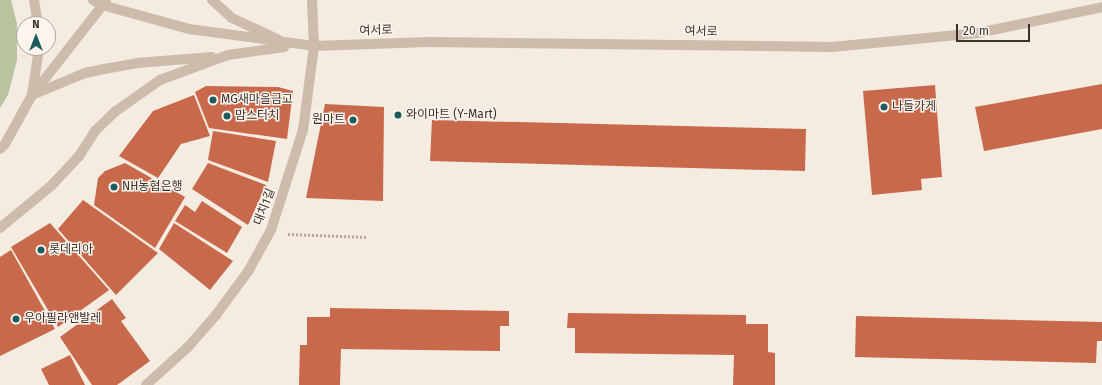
<!DOCTYPE html>
<meta charset="utf-8">
<style>
body{margin:0}
#map{position:relative;width:1102px;height:385px;overflow:hidden;background:#f4ebe1;font-family:"Fira Sans","Noto Sans KR",sans-serif}
div>[style]{position:absolute}
.green>*{inset:0;background:#b8c4a0}
.building>*{inset:0;background:#c8694b}
.path>*{height:2.5px;margin-top:-1.25px;transform-origin:0;background:repeating-linear-gradient(90deg,#b9a596 0 2px,transparent 0 4px)}
.minor>*{height:10px;margin:-5px;padding:0 5px;transform-origin:5px;border-radius:5px;background:#cdbbac}
.dots>*{width:11px;height:11px;translate:-50% -50%;box-sizing:border-box;border:2px solid #fbf5ee;border-radius:50%}
span{translate:-50% -50%;white-space:nowrap;text-align:center;line-height:1.15;-webkit-text-stroke:3px #fbf5ee;paint-order:stroke}
.street-label{font-size:12px;color:#3b302b}
.poi-label{font-size:12px;color:#3b302b}
.left{translate:0 -50%;text-align:left}
.right{translate:-100% -50%;text-align:right}
.north{position:absolute;left:16px;top:16px;width:40px;height:40px;box-sizing:border-box;background:#fbf5ee;border:1px solid #aea6a0;border-radius:50%;rotate:0deg;font-size:11px;font-weight:700;line-height:16px;text-align:center;color:#3b302b}
.north::after{content:'';display:block;margin:auto;width:14px;height:18px;background:#1f5a5e;clip-path:polygon(50% 0,100% 100%,50% 72%,0 100%)}
.scale{position:absolute;left:956px;top:24px;width:74px;height:18px;box-sizing:border-box;border:2px solid #3b302b;border-top:0;padding-left:5px;font-size:12px;line-height:14px;white-space:nowrap;color:#3b302b;-webkit-text-stroke:3px #fbf5ee;paint-order:stroke}
</style>
<div id="map">
<div class="green">
<div style="clip-path:polygon(0 0,11px 0,17px 24px,17px 60px,8px 95px,0 108px)"></div>
</div>
<div class="building">
<div style="clip-path:polygon(1102px 84px,1102px 129px,984px 151px,975px 107px)"></div>
<div style="clip-path:polygon(935px 85px,942px 177px,921px 179px,922px 190px,872px 195px,863px 91px)"></div>
<div style="clip-path:polygon(206px 86px,278px 87px,293px 91px,287px 139px,209px 128px,195px 92px)"></div>
<div style="clip-path:polygon(194px 95px,210px 136px,181px 144px,158px 178px,119px 156px,153px 111px)"></div>
<div style="clip-path:polygon(325px 104px,384px 107px,383px 201px,306px 198px)"></div>
<div style="clip-path:polygon(432px 120px,806px 129px,805px 171px,430px 161px)"></div>
<div style="clip-path:polygon(213px 131px,276px 141px,268px 182px,208px 160px)"></div>
<div style="clip-path:polygon(125px 163px,185px 197px,155px 248px,94px 205px,98px 178px,105px 171px)"></div>
<div style="clip-path:polygon(208px 163px,266px 185px,248px 225px,192px 189px)"></div>
<div style="clip-path:polygon(83px 200px,158px 253px,116px 295px,58px 229px)"></div>
<div style="clip-path:polygon(202px 201px,242px 227px,227px 253px,175px 221px,185px 205px,195px 212px)"></div>
<div style="clip-path:polygon(50px 223px,109px 290px,58px 327px,11px 247px)"></div>
<div style="clip-path:polygon(174px 223px,233px 261px,210px 290px,159px 249px)"></div>
<div style="clip-path:polygon(11px 250px,55px 329px,0 356px,0 257px)"></div>
<div style="clip-path:polygon(112px 299px,126px 318px,121px 321px,150px 361px,117px 385px,92px 385px,60px 337px)"></div>
<div style="clip-path:polygon(330px 308px,509px 311px,509px 326px,500px 326px,500px 351px,341px 349px,340px 385px,299px 385px,300px 345px,307px 345px,307px 317px,330px 317px)"></div>
<div style="clip-path:polygon(568px 313px,746px 315px,746px 324px,768px 324px,768px 352px,775px 353px,775px 385px,733px 385px,734px 355px,575px 353px,575px 328px,567px 328px)"></div>
<div style="clip-path:polygon(856px 316px,1102px 322px,1102px 341px,1097px 341px,1096px 363px,855px 357px)"></div>
<div style="clip-path:polygon(70px 355px,85px 385px,49px 385px,41px 369px)"></div>
</div>
<div class="path">
<div style="left:288px;top:234px;width:79px;rotate:2.2deg"></div>
</div>
<div class="minor">
<div style="left:34px;top:0;width:24px;rotate:81deg"></div>
<div style="left:93px;top:0;width:10px;rotate:29deg"></div>
<div style="left:102px;top:5px;width:90px;rotate:15.4deg"></div>
<div style="left:189px;top:29px;width:126px;rotate:7.7deg"></div>
<div style="left:314px;top:46px;width:114px;rotate:-2deg"></div>
<div style="left:428px;top:42px;width:404px;rotate:0.7deg"></div>
<div style="left:832px;top:47px;width:147px;rotate:-5.5deg"></div>
<div style="left:978px;top:33px;width:127px;rotate:-11.8deg"></div>
<div style="left:212px;top:0;width:27px;rotate:42deg"></div>
<div style="left:232px;top:18px;width:50px;rotate:25deg"></div>
<div style="left:33px;top:94px;width:118px;rotate:-51.9deg"></div>
<div style="left:32px;top:95px;width:57px;rotate:-22.5deg"></div>
<div style="left:85px;top:73px;width:19px;rotate:-12deg"></div>
<div style="left:104px;top:69px;width:34px;rotate:-10deg"></div>
<div style="left:137px;top:63px;width:75px;rotate:-4.6deg"></div>
<div style="left:0;top:149px;width:7px;rotate:-45deg"></div>
<div style="left:5px;top:144px;width:56px;rotate:-61.1deg"></div>
<div style="left:32px;top:95px;width:48px;rotate:-81.5deg"></div>
<div style="left:0;top:228px;width:67px;rotate:-39.6deg"></div>
<div style="left:52px;top:185px;width:40px;rotate:-47deg"></div>
<div style="left:79px;top:156px;width:30px;rotate:-57deg"></div>
<div style="left:95px;top:131px;width:29px;rotate:-44deg"></div>
<div style="left:116px;top:111px;width:54px;rotate:-35.2deg"></div>
<div style="left:160px;top:80px;width:72px;rotate:-20.2deg"></div>
<div style="left:228px;top:55px;width:57px;rotate:-8.1deg"></div>
<div style="left:146px;top:385px;width:57px;rotate:-42.1deg"></div>
<div style="left:188px;top:347px;width:43px;rotate:-48.8deg"></div>
<div style="left:216px;top:315px;width:56px;rotate:-53.7deg"></div>
<div style="left:249px;top:270px;width:46px;rotate:-61.2deg"></div>
<div style="left:271px;top:230px;width:105px;rotate:-72.3deg"></div>
<div style="left:303px;top:130px;width:85px;rotate:-82.5deg"></div>
<div style="left:314px;top:46px;width:46px;rotate:-92.5deg"></div>
</div>
<div class="dots">
<div style="left:213px;top:100px;background:#1f5a5e"></div>
<div style="left:884px;top:107px;background:#1f5a5e"></div>
<div style="left:398px;top:115px;background:#1f5a5e"></div>
<div style="left:227px;top:116px;background:#1f5a5e"></div>
<div style="left:353px;top:120px;background:#1f5a5e"></div>
<div style="left:114px;top:187px;background:#1f5a5e"></div>
<div style="left:41px;top:250px;background:#1f5a5e"></div>
<div style="left:16px;top:319px;background:#1f5a5e"></div>
</div>
<div class="street-label">
<span style="left:376px;top:31px;rotate:-2deg">여서로</span>
<span style="left:701px;top:32px;rotate:1deg">여서로</span>
<span style="left:265px;top:207px;rotate:-69deg">대치1길</span>
</div>
<div class="poi-label">
<span class="left" style="left:221px;top:100px">MG새마을금고</span>
<span class="left" style="left:892px;top:107px">나들가게</span>
<span class="left" style="left:406px;top:115px">와이마트 (Y-Mart)</span>
<span class="left" style="left:235px;top:116px">맘스터치</span>
<span class="right" style="left:345px;top:120px">원마트</span>
<span class="left" style="left:122px;top:187px">NH농협은행</span>
<span class="left" style="left:49px;top:250px">롯데리아</span>
<span class="left" style="left:24px;top:319px">우아필라앤발레</span>
</div>
<div class="north">N</div>
<div class="scale">20 m</div>
</div>
